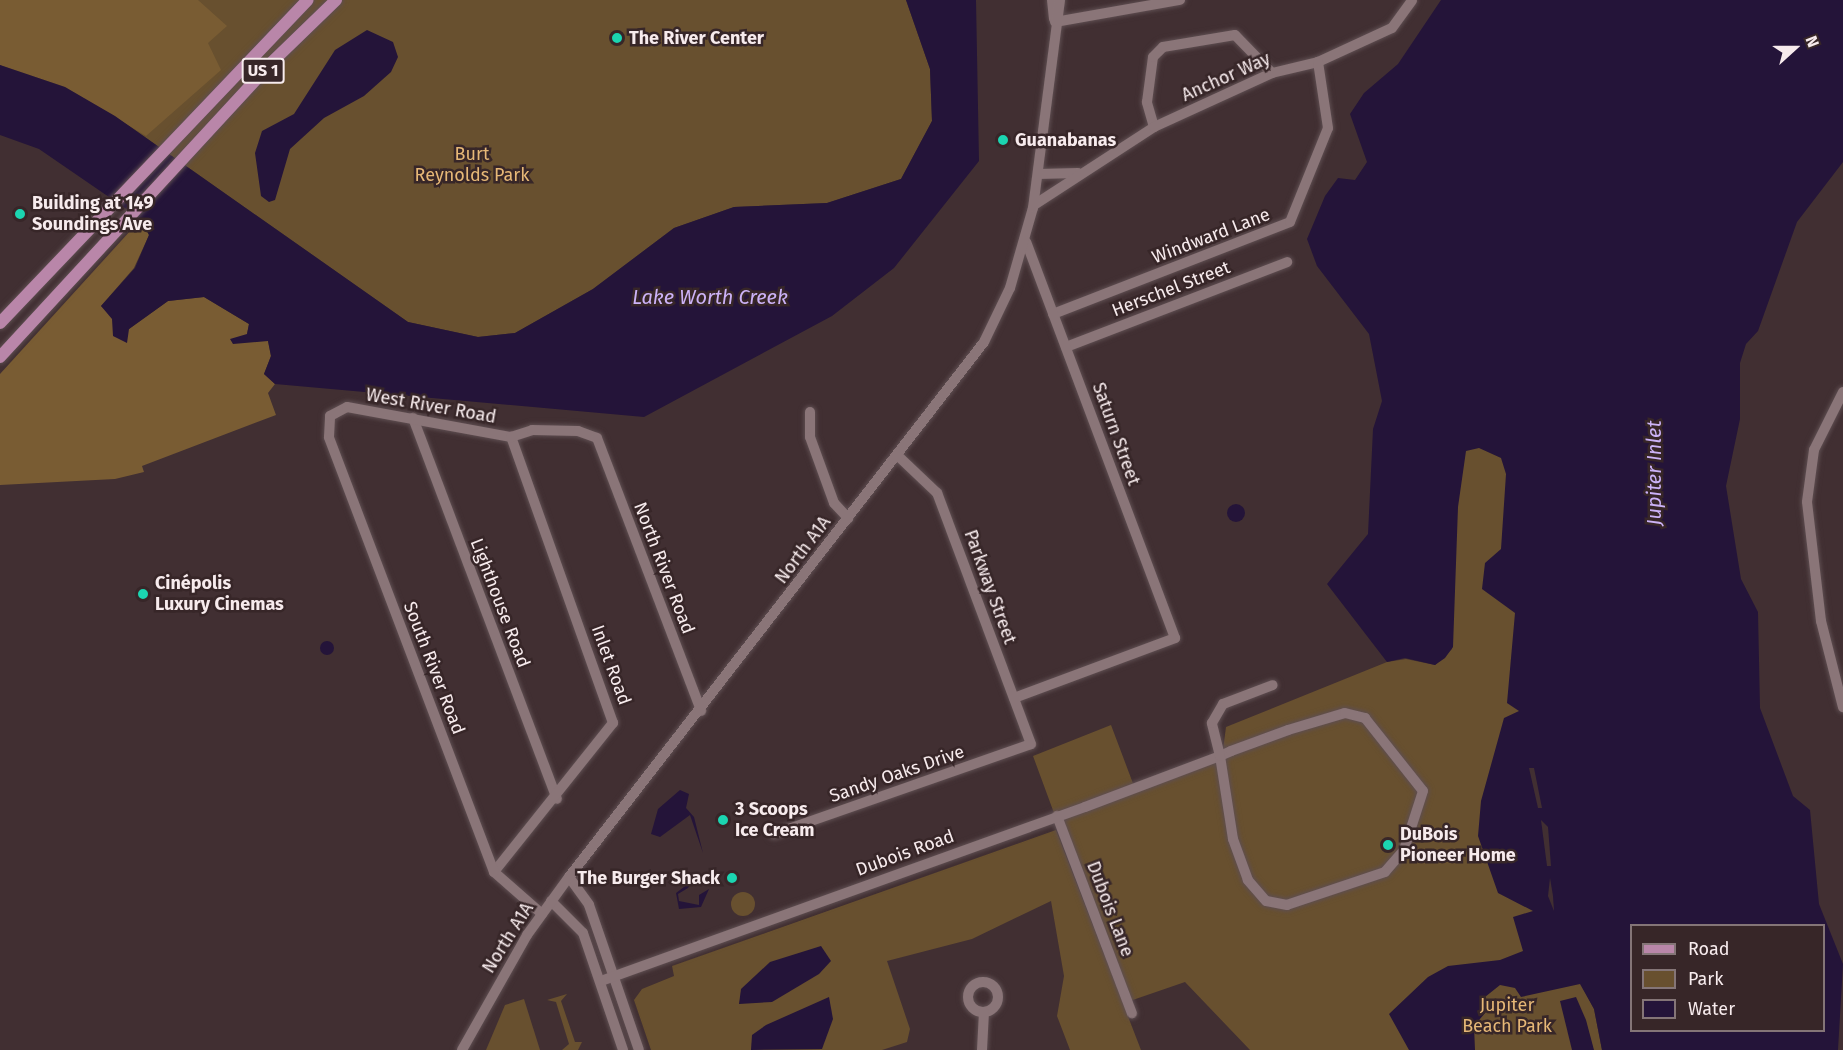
<!DOCTYPE html>
<meta charset="utf-8">
<style>
body{margin:0}
#map{position:relative;width:1843px;height:1050px;overflow:hidden;background:#412f32;font-family:"Fira Sans",sans-serif}
div>[style]{position:absolute}
.green>*{inset:0;background:#68502f}
.round{border-radius:50%}
.forest>*{inset:0;background:#795c33}
.water>*{inset:0;background:#241439}
.pier>*{inset:0;background:#412f32}
.roads{filter:drop-shadow(0 0 2px #5e4e51) drop-shadow(0 0 2px #5e4e51)}
.minor>*{height:10px;margin:-5px;padding:0 5px;transform-origin:5px;border-radius:5px;background:#8a7578}
.minor>.ring{margin:-5px;padding:0;box-sizing:content-box;background:none;border:10px solid #8a7578;border-radius:50%}
.major>*{height:12px;margin:-6px;padding:0 6px;transform-origin:6px;border-radius:6px;background:#b986a9}
.dots>*{width:16px;height:16px;translate:-50% -50%;box-sizing:border-box;border:3px solid #372628;border-radius:50%}
span{translate:-50% -50%;white-space:nowrap;text-align:center;line-height:1.15;-webkit-text-stroke:5px #372628;paint-order:stroke}
.shield-label span{padding:2px 4px;background:#372628;border:2px solid;border-radius:4px;-webkit-text-stroke-width:0}
.shield-label{font-size:16px;color:#f7ebed;font-weight:700}
.poi-label{font-size:18px;color:#f7ebed;font-weight:700}
.left{translate:0 -50%;text-align:left}
.right{translate:-100% -50%;text-align:right}
.street-label{font-size:18px;color:#f7ebed}
.park-label{font-size:18px;color:#e7b877}
.water-label{font-size:20px;color:#ccb2f7;font-style:italic}
.legend{position:absolute;left:1630px;top:924px;width:195px;height:108px;box-sizing:border-box;background:#372628;border:2px solid #847577;margin:0;padding:8px 10px;list-style:none;font-size:18px;color:#f7ebed}
.legend li{display:flex;align-items:center;gap:12px;height:30px}
.legend b{width:30px;border:2px solid #847577}
.north{position:absolute;left:1765px;top:18px;width:60px;height:60px;-webkit-text-stroke:4px #372628;paint-order:stroke;rotate:69deg;font-size:16px;font-weight:700;line-height:24px;text-align:center;color:#f7ebed}
.north::after{content:'';display:block;margin:auto;width:21px;height:27px;background:#f7ebed;clip-path:polygon(50% 0,100% 100%,50% 72%,0 100%)}
</style>
<div id="map">
<div class="green">
<div style="clip-path:polygon(0 0,906px 0,930px 69px,932px 121px,901px 179px,827px 203px,734px 207px,674px 228px,593px 289px,515px 333px,478px 337px,408px 322px,115px 116px,0 65px)"></div>
<div style="clip-path:polygon(1478px 447px,1502px 457px,1507px 474px,1516px 552px,1521px 711px,1581px 984px,1594px 1009px,1602px 1050px,1250px 1050px,1185px 982px,1124px 1003px,1033px 756px,1111px 725px,1134px 786px,1223px 750px,1226px 727px,1387px 662px,1406px 659px,1435px 665px,1452px 649px,1458px 489px,1465px 450px)"></div>
<div style="clip-path:polygon(1056px 830px,1141px 1050px,1070px 1050px,1057px 1016px,1064px 976px,1051px 901px,972px 939px,887px 961px,910px 1029px,907px 1042px,882px 1050px,651px 1050px,634px 1000px,642px 989px,674px 976px,672px 966px)"></div>
<div class="round" style="left:731px;top:892px;width:24px;height:24px"></div>
<div style="clip-path:polygon(567px 994px,561px 1001px,575px 1042px,582px 1042px,578px 1050px,562px 1050px,569px 1044px,556px 1002px,547px 1000px)"></div>
<div style="clip-path:polygon(524px 999px,540px 1050px,486px 1050px,505px 1005px)"></div>
</div>
<div class="forest">
<div style="clip-path:polygon(0 0,198px 0,227px 26px,208px 43px,221px 70px,146px 136px,65px 87px,0 65px)"></div>
<div style="clip-path:polygon(141px 219px,149px 235px,134px 268px,101px 306px,129px 329px,168px 301px,204px 297px,249px 324px,247px 334px,268px 341px,271px 356px,264px 374px,275px 384px,268px 393px,276px 415px,142px 466px,144px 472px,115px 479px,0 485px,0 374px)"></div>
</div>
<div class="water">
<div style="clip-path:polygon(906px 0,976px 0,979px 161px,894px 268px,832px 316px,644px 417px,275px 384px,264px 374px,271px 356px,268px 341px,233px 344px,230px 339px,247px 334px,249px 324px,204px 297px,168px 301px,129px 329px,127px 343px,113px 336px,112px 319px,101px 306px,135px 268px,149px 235px,141px 219px,39px 149px,0 135px,0 65px,65px 87px,115px 116px,408px 322px,478px 337px,515px 333px,593px 289px,674px 228px,734px 207px,827px 203px,901px 179px,932px 121px,930px 69px)"></div>
<div style="clip-path:polygon(evenodd,1441px 0,1843px 0,1843px 162px,1797px 222px,1758px 331px,1746px 344px,1740px 363px,1740px 419px,1726px 486px,1741px 579px,1758px 612px,1760px 708px,1793px 796px,1810px 810px,1819px 904px,1843px 964px,1838px 1050px,1602px 1050px,1594px 1009px,1580px 984px,1521px 997px,1515px 988px,1500px 985px,1485px 997px,1491px 1006px,1474px 1026px,1475px 1050px,1409px 1050px,1389px 1014px,1428px 977px,1448px 966px,1500px 960px,1523px 951px,1513px 917px,1533px 911px,1498px 893px,1478px 836px,1481px 801px,1504px 718px,1519px 711px,1507px 703px,1515px 613px,1482px 589px,1485px 563px,1501px 549px,1506px 474px,1501px 458px,1479px 448px,1466px 451px,1458px 507px,1453px 647px,1445px 658px,1435px 665px,1405px 658px,1387px 662px,1327px 584px,1368px 534px,1373px 429px,1382px 401px,1369px 334px,1317px 266px,1307px 239px,1325px 196px,1338px 178px,1355px 180px,1367px 162px,1350px 114px,1364px 93px,1398px 64px,1441px 0,1632px 926px,1824px 926px,1824px 1030px,1632px 1030px,1632px 926px)"></div>
<div style="clip-path:polygon(367px 30px,393px 42px,398px 57px,391px 72px,364px 96px,324px 118px,290px 149px,275px 200px,269px 202px,261px 196px,255px 153px,262px 131px,294px 114px,335px 50px)"></div>
<div class="round" style="left:1227px;top:504px;width:18px;height:18px"></div>
<div class="round" style="left:320px;top:641px;width:14px;height:14px"></div>
<div style="clip-path:polygon(680px 790px,689px 794px,686px 808px,694px 817px,703px 853px,690px 815px,660px 837px,651px 834px,658px 809px)"></div>
<div style="clip-path:polygon(690px 874px,694px 878px,688px 888px,678px 894px,679px 901px,699px 905px,699px 895px,709px 889px,701px 907px,679px 909px,676px 893px,688px 884px)"></div>
<div style="clip-path:polygon(821px 946px,831px 961px,819px 974px,772px 1002px,739px 1004px,741px 989px,770px 962px)"></div>
<div style="clip-path:polygon(829px 997px,833px 1019px,822px 1049px,751px 1050px,752px 1035px,766px 1025px)"></div>
<div style="clip-path:polygon(1576px 997px,1586px 1020px,1594px 1050px,1572px 1050px,1560px 1001px)"></div>
</div>
<div class="pier">
<div style="clip-path:polygon(1529px 768px,1534px 768px,1542px 808px,1538px 808px)"></div>
<div style="clip-path:polygon(1541px 820px,1548px 827px,1551px 866px,1547px 866px)"></div>
<div style="clip-path:polygon(1550px 878px,1553px 896px,1554px 911px,1548px 896px)"></div>
</div>
<div class="roads">
<div class="minor">
<div style="left:1052px;top:0;width:19px;rotate:84deg"></div>
<div style="left:1055px;top:22px;width:127px;rotate:-10deg"></div>
<div style="left:1154px;top:127px;width:26px;rotate:-106deg"></div>
<div style="left:1147px;top:102px;width:45px;rotate:-82.4deg"></div>
<div style="left:1153px;top:57px;width:14px;rotate:-45deg"></div>
<div style="left:1163px;top:47px;width:73px;rotate:-9.5deg"></div>
<div style="left:1235px;top:35px;width:53px;rotate:45.8deg"></div>
<div style="left:1038px;top:174px;width:40px;rotate:-1.4deg"></div>
<div style="left:1034px;top:205px;width:143px;rotate:-33deg"></div>
<div style="left:1154px;top:127px;width:130px;rotate:-24.6deg"></div>
<div style="left:1272px;top:73px;width:47px;rotate:-13.4deg"></div>
<div style="left:1318px;top:62px;width:81px;rotate:-24.7deg"></div>
<div style="left:1392px;top:28px;width:34px;rotate:-54deg"></div>
<div style="left:1053px;top:314px;width:254px;rotate:-21.2deg"></div>
<div style="left:1290px;top:222px;width:101px;rotate:-68deg"></div>
<div style="left:1328px;top:128px;width:67px;rotate:-98.6deg"></div>
<div style="left:1066px;top:347px;width:237px;rotate:-21deg"></div>
<div style="left:1843px;top:392px;width:65px;rotate:116.6deg"></div>
<div style="left:1814px;top:450px;width:52px;rotate:97.7deg"></div>
<div style="left:1807px;top:502px;width:120px;rotate:83.3deg"></div>
<div style="left:1821px;top:621px;width:89px;rotate:75.7deg"></div>
<div style="left:810px;top:412px;width:25px;rotate:90deg"></div>
<div style="left:810px;top:437px;width:70px;rotate:70deg"></div>
<div style="left:834px;top:503px;width:21px;rotate:47deg"></div>
<div style="left:413px;top:418px;width:407px;rotate:69.3deg"></div>
<div style="left:1014px;top:698px;width:172px;rotate:-20.4deg"></div>
<div style="left:1175px;top:638px;width:423px;rotate:-110.6deg"></div>
<div style="left:1057px;top:816px;width:211px;rotate:69.2deg"></div>
<div style="left:774px;top:834px;width:272px;rotate:-19.3deg"></div>
<div style="left:1031px;top:744px;width:268px;rotate:-110.5deg"></div>
<div style="left:937px;top:493px;width:55px;rotate:-136.5deg"></div>
<div style="left:494px;top:872px;width:191px;rotate:-51.4deg"></div>
<div style="left:613px;top:723px;width:304px;rotate:-109.6deg"></div>
<div style="left:569px;top:877px;width:34px;rotate:54deg"></div>
<div style="left:589px;top:905px;width:153px;rotate:71deg"></div>
<div style="left:551px;top:901px;width:45px;rotate:45deg"></div>
<div style="left:583px;top:933px;width:124px;rotate:71.1deg"></div>
<div style="left:542px;top:914px;width:64px;rotate:-138.8deg"></div>
<div style="left:494px;top:872px;width:465px;rotate:-110.8deg"></div>
<div style="left:329px;top:437px;width:21px;rotate:-87deg"></div>
<div style="left:330px;top:416px;width:19px;rotate:-28deg"></div>
<div style="left:347px;top:407px;width:167px;rotate:10.4deg"></div>
<div style="left:511px;top:437px;width:22px;rotate:-18deg"></div>
<div style="left:532px;top:430px;width:46px;rotate:1.2deg"></div>
<div style="left:578px;top:431px;width:20px;rotate:20deg"></div>
<div style="left:597px;top:438px;width:292px;rotate:69.1deg"></div>
<div style="left:601px;top:981px;width:514px;rotate:-19.77deg"></div>
<div style="left:1085px;top:807px;width:144px;rotate:-20.7deg"></div>
<div style="left:1220px;top:756px;width:12px;rotate:-24deg"></div>
<div style="left:1231px;top:751px;width:61px;rotate:-20.2deg"></div>
<div style="left:1288px;top:730px;width:59px;rotate:-16.6deg"></div>
<div style="left:1345px;top:713px;width:21px;rotate:14deg"></div>
<div style="left:1365px;top:718px;width:93px;rotate:51.5deg"></div>
<div style="left:1423px;top:791px;width:62px;rotate:107.9deg"></div>
<div style="left:1404px;top:850px;width:29px;rotate:131deg"></div>
<div style="left:1385px;top:872px;width:103px;rotate:161.4deg"></div>
<div style="left:1287px;top:905px;width:21px;rotate:-169deg"></div>
<div style="left:1266px;top:901px;width:28px;rotate:-131deg"></div>
<div style="left:1248px;top:880px;width:44px;rotate:-110.1deg"></div>
<div style="left:1233px;top:839px;width:84px;rotate:-98.9deg"></div>
<div style="left:1220px;top:756px;width:34px;rotate:-104deg"></div>
<div style="left:1212px;top:723px;width:22px;rotate:-60deg"></div>
<div style="left:1223px;top:704px;width:53px;rotate:-20.8deg"></div>
<div class="ring" style="left:968px;top:982px;width:20px;height:20px"></div>
<div style="left:462px;top:1050px;width:132px;rotate:-60.5deg"></div>
<div style="left:527px;top:935px;width:72px;rotate:-54.1deg"></div>
<div style="left:569px;top:877px;width:677px;rotate:-52.2deg"></div>
<div style="left:984px;top:342px;width:60px;rotate:-64.3deg"></div>
<div style="left:1010px;top:288px;width:83px;rotate:-74deg"></div>
<div style="left:1033px;top:208px;width:210px;rotate:-82.6deg"></div>
<div style="left:982px;top:1050px;width:38px;rotate:-87deg"></div>
</div>
<div class="major">
<div style="left:0;top:323px;width:446px;rotate:-46.4deg"></div>
<div style="left:0;top:357px;width:398px;rotate:-47.3deg"></div>
<div style="left:270px;top:64px;width:92px;rotate:-44.1deg"></div>
</div>
</div>
<div class="dots">
<div style="left:617px;top:38px;background:#1bd5b1"></div>
<div style="left:1003px;top:140px;background:#1bd5b1"></div>
<div style="left:20px;top:214px;background:#1bd5b1"></div>
<div style="left:143px;top:594px;background:#1bd5b1"></div>
<div style="left:723px;top:820px;background:#1bd5b1"></div>
<div style="left:1388px;top:845px;background:#1bd5b1"></div>
<div style="left:732px;top:878px;background:#1bd5b1"></div>
</div>
<div class="shield-label">
<span style="left:263px;top:71px">US 1</span>
</div>
<div class="poi-label">
<span class="left" style="left:629px;top:38px">The River Center</span>
<span class="left" style="left:1015px;top:140px">Guanabanas</span>
<span class="left" style="left:32px;top:214px">Building at 149<br>Soundings Ave</span>
<span class="left" style="left:155px;top:594px">Cinépolis<br>Luxury Cinemas</span>
<span class="left" style="left:735px;top:820px">3 Scoops<br>Ice Cream</span>
<span class="left" style="left:1400px;top:845px">DuBois<br>Pioneer Home</span>
<span class="right" style="left:720px;top:878px">The Burger Shack</span>
</div>
<div class="street-label">
<span style="left:1226px;top:77px;rotate:-24deg">Anchor Way</span>
<span style="left:1211px;top:236px;rotate:-21deg">Windward Lane</span>
<span style="left:1171px;top:289px;rotate:-21deg">Herschel Street</span>
<span style="left:431px;top:406px;rotate:10deg">West River Road</span>
<span style="left:1116px;top:434px;rotate:70deg">Saturn Street</span>
<span style="left:803px;top:550px;rotate:-53deg">North A1A</span>
<span style="left:664px;top:568px;rotate:69deg">North River Road</span>
<span style="left:990px;top:587px;rotate:70deg">Parkway Street</span>
<span style="left:500px;top:603px;rotate:69deg">Lighthouse Road</span>
<span style="left:611px;top:665px;rotate:70deg">Inlet Road</span>
<span style="left:434px;top:668px;rotate:69deg">South River Road</span>
<span style="left:897px;top:774px;rotate:-19deg">Sandy Oaks Drive</span>
<span style="left:905px;top:853px;rotate:-20deg">Dubois Road</span>
<span style="left:1110px;top:909px;rotate:69deg">Dubois Lane</span>
<span style="left:508px;top:938px;rotate:-58deg">North A1A</span>
</div>
<div class="park-label">
<span style="left:472px;top:165px">Burt<br>Reynolds Park</span>
<span style="left:1507px;top:1016px">Jupiter<br>Beach Park</span>
</div>
<div class="water-label">
<span style="left:710px;top:297px">Lake Worth Creek</span>
<span style="left:1654px;top:473px;rotate:-90deg">Jupiter Inlet</span>
</div>
<ul class="legend">
<li><b style="height:8px;background:#b986a9"></b>Road</li>
<li><b style="height:16px;background:#68502f"></b>Park</li>
<li><b style="height:16px;background:#241439"></b>Water</li>
</ul>
<div class="north">N</div>
</div>
